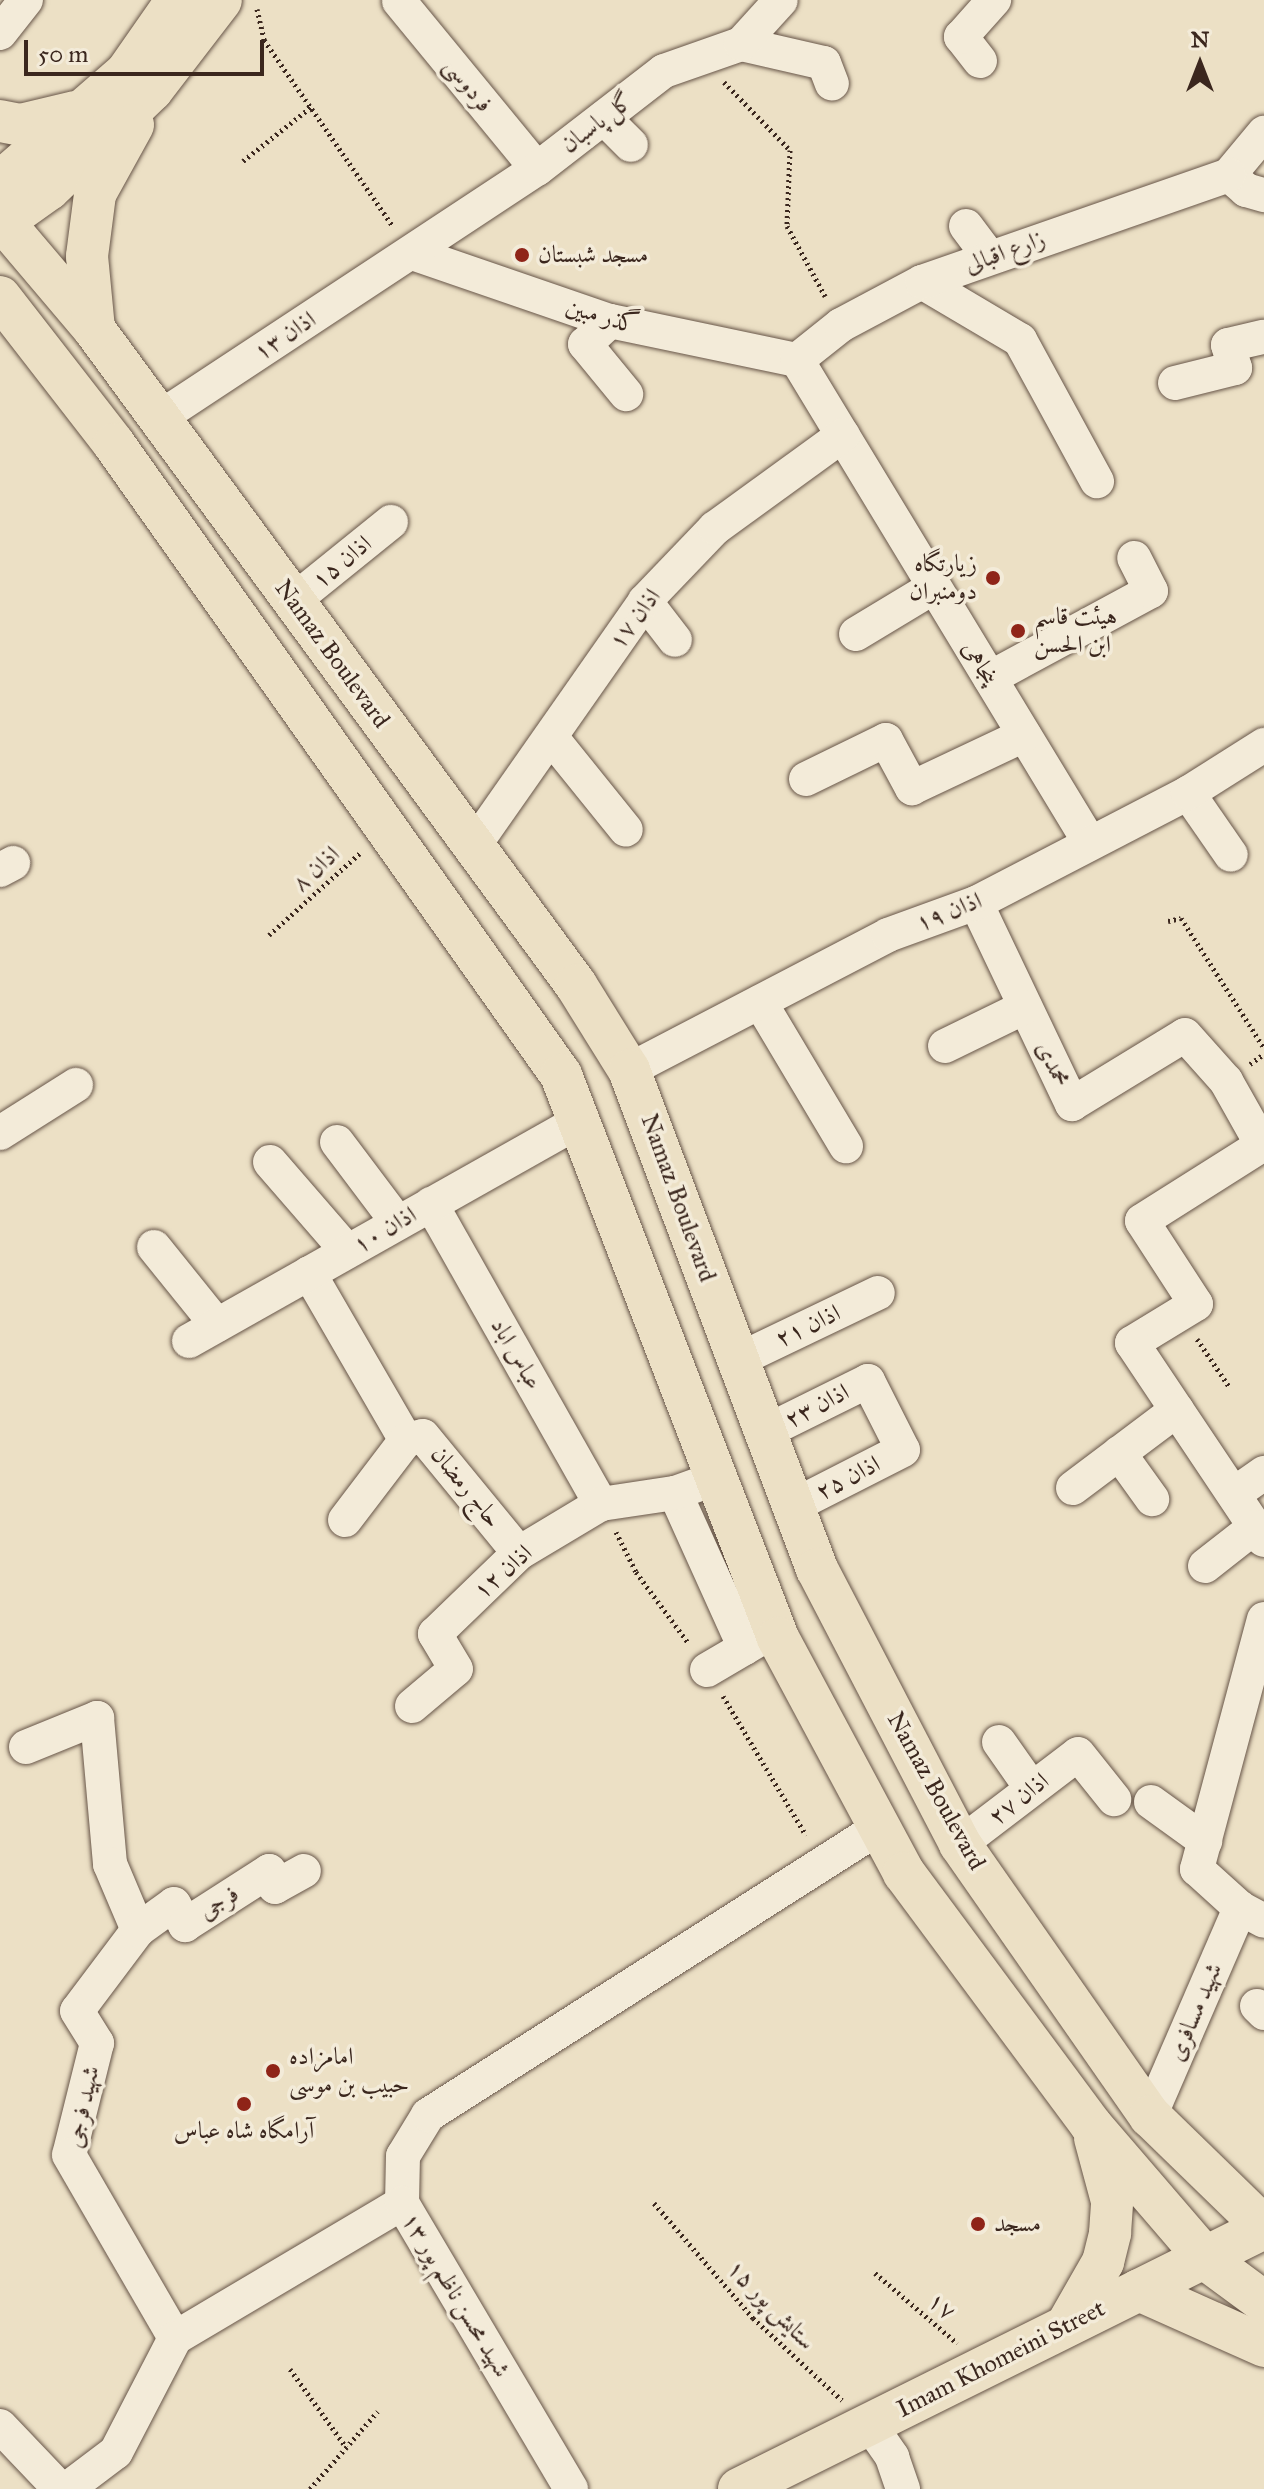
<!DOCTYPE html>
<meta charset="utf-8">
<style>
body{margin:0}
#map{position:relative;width:1264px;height:2489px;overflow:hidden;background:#ece0c5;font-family:"IM FELL Great Primer",Amiri,serif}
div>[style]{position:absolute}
.path>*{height:5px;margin-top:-2.5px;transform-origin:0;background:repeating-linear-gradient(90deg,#3b271e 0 2px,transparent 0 6px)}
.roads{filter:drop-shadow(0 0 2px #675548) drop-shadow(0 0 2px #675548)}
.minor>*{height:34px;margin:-17px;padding:0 17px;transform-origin:17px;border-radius:17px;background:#f3ebd9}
.major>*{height:42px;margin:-21px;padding:0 21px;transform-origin:21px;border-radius:21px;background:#ece0c5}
.dots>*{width:22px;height:22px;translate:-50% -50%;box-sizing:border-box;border:4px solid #f3ebd9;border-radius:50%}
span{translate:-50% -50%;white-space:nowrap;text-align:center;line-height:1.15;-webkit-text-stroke:7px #f3ebd9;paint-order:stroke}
.street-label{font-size:24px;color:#3b271e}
.poi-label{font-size:24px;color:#3b271e}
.left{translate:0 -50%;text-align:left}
.right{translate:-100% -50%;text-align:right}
.north{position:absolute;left:1160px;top:24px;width:80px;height:80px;-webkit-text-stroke:6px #f3ebd9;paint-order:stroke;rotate:0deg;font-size:22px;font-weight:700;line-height:32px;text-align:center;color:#3b271e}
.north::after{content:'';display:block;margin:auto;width:28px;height:36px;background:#3b271e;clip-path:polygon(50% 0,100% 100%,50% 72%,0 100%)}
.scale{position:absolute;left:24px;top:40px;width:240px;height:36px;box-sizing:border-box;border:4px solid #3b271e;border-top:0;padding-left:10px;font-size:24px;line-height:28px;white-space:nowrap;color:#3b271e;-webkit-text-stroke:6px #f3ebd9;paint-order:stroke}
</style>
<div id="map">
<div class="path">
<div style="left:257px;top:9px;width:32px;rotate:77deg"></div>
<div style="left:264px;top:40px;width:226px;rotate:55.3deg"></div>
<div style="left:724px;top:82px;width:95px;rotate:45.9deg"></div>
<div style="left:790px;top:150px;width:76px;rotate:92.3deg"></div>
<div style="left:787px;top:226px;width:80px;rotate:61.5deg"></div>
<div style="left:243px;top:161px;width:87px;rotate:-38.5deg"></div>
<div style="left:1168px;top:921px;width:13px;rotate:-13deg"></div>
<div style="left:1181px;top:918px;width:154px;rotate:57.4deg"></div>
<div style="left:269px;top:935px;width:122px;rotate:-42deg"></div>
<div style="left:1250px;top:1064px;width:17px;rotate:-36deg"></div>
<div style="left:1197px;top:1339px;width:59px;rotate:56deg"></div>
<div style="left:616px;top:1532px;width:45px;rotate:63.4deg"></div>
<div style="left:636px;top:1572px;width:89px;rotate:53.6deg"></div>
<div style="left:723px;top:1696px;width:162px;rotate:59.2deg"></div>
<div style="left:654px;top:2203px;width:152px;rotate:49.3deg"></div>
<div style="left:753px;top:2318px;width:121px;rotate:42.7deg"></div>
<div style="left:875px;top:2273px;width:108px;rotate:40.5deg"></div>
<div style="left:290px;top:2369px;width:96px;rotate:54.3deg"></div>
<div style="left:310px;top:2489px;width:103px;rotate:-48.9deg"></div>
</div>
<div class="roads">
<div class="minor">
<div style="left:399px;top:1px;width:217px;rotate:50.6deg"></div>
<div style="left:0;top:33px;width:42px;rotate:-51.8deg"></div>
<div style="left:741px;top:44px;width:85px;rotate:12.9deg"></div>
<div style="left:824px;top:63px;width:22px;rotate:69deg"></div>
<div style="left:980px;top:61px;width:31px;rotate:-128deg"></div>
<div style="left:961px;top:37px;width:50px;rotate:-48.3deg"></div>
<div style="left:604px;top:118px;width:38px;rotate:45deg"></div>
<div style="left:1229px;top:175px;width:55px;rotate:-50.2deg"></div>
<div style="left:1229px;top:175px;width:23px;rotate:41deg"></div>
<div style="left:1246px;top:190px;width:19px;rotate:16deg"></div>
<div style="left:966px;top:226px;width:39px;rotate:53deg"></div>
<div style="left:412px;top:253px;width:209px;rotate:19deg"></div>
<div style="left:610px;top:321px;width:191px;rotate:11.8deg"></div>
<div style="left:922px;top:282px;width:114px;rotate:30.6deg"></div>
<div style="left:1020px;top:340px;width:161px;rotate:61.4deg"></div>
<div style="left:610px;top:321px;width:34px;rotate:137deg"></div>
<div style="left:585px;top:344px;width:65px;rotate:50.6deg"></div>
<div style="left:797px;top:360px;width:565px;rotate:58.76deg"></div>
<div style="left:797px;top:360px;width:56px;rotate:-38.5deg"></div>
<div style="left:841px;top:325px;width:92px;rotate:-28deg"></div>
<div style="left:922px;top:282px;width:325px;rotate:-19.2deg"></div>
<div style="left:1175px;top:383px;width:62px;rotate:-14deg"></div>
<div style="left:1235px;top:368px;width:24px;rotate:-107deg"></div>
<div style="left:1228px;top:345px;width:37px;rotate:-13deg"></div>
<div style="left:159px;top:418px;width:453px;rotate:-33.4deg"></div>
<div style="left:537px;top:169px;width:160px;rotate:-37.7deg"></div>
<div style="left:664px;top:71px;width:82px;rotate:-19.3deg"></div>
<div style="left:741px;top:44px;width:59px;rotate:-47.7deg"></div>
<div style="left:293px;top:601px;width:126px;rotate:-38.9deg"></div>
<div style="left:645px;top:601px;width:49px;rotate:52.4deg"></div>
<div style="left:856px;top:634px;width:91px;rotate:-31.1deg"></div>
<div style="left:990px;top:678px;width:183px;rotate:-28.4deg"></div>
<div style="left:1151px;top:591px;width:37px;rotate:-117deg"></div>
<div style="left:551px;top:737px;width:119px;rotate:51.1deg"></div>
<div style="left:806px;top:779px;width:89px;rotate:-26deg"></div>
<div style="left:886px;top:740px;width:55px;rotate:61.6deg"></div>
<div style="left:912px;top:788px;width:124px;rotate:-25.3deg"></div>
<div style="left:1188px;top:793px;width:75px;rotate:55.3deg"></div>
<div style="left:473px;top:847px;width:300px;rotate:-55deg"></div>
<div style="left:645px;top:601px;width:101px;rotate:-46.2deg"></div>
<div style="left:715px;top:528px;width:158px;rotate:-36deg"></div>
<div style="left:0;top:870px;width:15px;rotate:-28deg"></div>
<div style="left:976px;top:903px;width:223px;rotate:64.5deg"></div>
<div style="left:1072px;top:1104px;width:132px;rotate:-31.4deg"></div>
<div style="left:1185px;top:1035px;width:62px;rotate:48.3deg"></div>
<div style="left:1226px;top:1081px;width:73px;rotate:60.6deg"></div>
<div style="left:1262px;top:1145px;width:142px;rotate:147.7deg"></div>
<div style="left:1142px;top:1221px;width:99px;rotate:57deg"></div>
<div style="left:1196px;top:1304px;width:75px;rotate:148.6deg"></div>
<div style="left:1132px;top:1343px;width:237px;rotate:56.2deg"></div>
<div style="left:760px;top:1002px;width:168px;rotate:59.2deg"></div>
<div style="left:945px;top:1046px;width:89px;rotate:-26deg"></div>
<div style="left:629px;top:1070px;width:292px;rotate:-27.5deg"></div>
<div style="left:888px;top:935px;width:94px;rotate:-20deg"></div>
<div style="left:976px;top:903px;width:239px;rotate:-27.4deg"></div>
<div style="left:1188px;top:793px;width:90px;rotate:-32.3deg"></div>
<div style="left:0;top:1133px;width:90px;rotate:-32.3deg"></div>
<div style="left:337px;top:1142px;width:101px;rotate:53deg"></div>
<div style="left:270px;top:1162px;width:118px;rotate:49.1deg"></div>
<div style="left:431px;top:1204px;width:345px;rotate:60.5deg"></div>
<div style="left:154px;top:1247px;width:100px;rotate:51.1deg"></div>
<div style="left:309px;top:1273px;width:193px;rotate:59.9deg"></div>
<div style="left:189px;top:1341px;width:451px;rotate:-29.4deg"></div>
<div style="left:738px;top:1360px;width:155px;rotate:-25.6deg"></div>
<div style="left:765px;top:1432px;width:115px;rotate:-26.3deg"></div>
<div style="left:868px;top:1381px;width:77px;rotate:63.1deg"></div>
<div style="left:903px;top:1450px;width:123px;rotate:153deg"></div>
<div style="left:406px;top:1440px;width:17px;rotate:-13deg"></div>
<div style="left:423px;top:1436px;width:151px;rotate:50.6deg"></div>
<div style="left:1119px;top:1453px;width:57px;rotate:54.3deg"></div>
<div style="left:1073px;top:1488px;width:130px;rotate:-36.9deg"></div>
<div style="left:675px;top:1493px;width:170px;rotate:65.7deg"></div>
<div style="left:1234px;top:1494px;width:37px;rotate:-35deg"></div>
<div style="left:345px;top:1520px;width:101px;rotate:-52.7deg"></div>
<div style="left:1205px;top:1566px;width:63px;rotate:-38deg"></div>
<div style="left:1264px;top:1619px;width:259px;rotate:105deg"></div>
<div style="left:1197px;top:1869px;width:58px;rotate:42.2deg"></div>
<div style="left:1240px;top:1908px;width:27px;rotate:28deg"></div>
<div style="left:707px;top:1670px;width:67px;rotate:-30.4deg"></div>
<div style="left:412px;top:1706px;width:57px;rotate:-40.1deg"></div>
<div style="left:456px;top:1669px;width:41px;rotate:-121deg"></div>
<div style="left:435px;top:1634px;width:117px;rotate:-44deg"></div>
<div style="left:519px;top:1553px;width:96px;rotate:-30.9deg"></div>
<div style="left:601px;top:1504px;width:75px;rotate:-8.5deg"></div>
<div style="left:675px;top:1493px;width:45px;rotate:-19.7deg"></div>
<div style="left:999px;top:1742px;width:57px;rotate:54.9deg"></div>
<div style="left:26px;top:1747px;width:77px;rotate:-22.2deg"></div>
<div style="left:97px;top:1718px;width:147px;rotate:84.9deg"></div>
<div style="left:110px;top:1864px;width:72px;rotate:67deg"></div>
<div style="left:138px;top:1930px;width:101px;rotate:127deg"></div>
<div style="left:77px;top:2011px;width:38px;rotate:58deg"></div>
<div style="left:97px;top:2043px;width:115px;rotate:104deg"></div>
<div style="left:69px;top:2155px;width:211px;rotate:59.9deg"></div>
<div style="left:1151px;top:1802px;width:67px;rotate:35.8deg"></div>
<div style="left:960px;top:1844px;width:148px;rotate:-37.3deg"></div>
<div style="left:1078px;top:1754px;width:58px;rotate:51.3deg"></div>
<div style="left:138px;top:1930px;width:44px;rotate:-35.8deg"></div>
<div style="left:174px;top:1904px;width:24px;rotate:62deg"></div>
<div style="left:185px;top:1925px;width:100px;rotate:-32.7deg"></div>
<div style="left:269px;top:1871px;width:17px;rotate:69deg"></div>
<div style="left:275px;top:1887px;width:33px;rotate:-29deg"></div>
<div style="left:1257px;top:2006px;width:10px;rotate:45deg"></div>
<div style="left:1150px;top:2116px;width:227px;rotate:-66.6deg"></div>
<div style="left:402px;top:2203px;width:47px;rotate:-88.8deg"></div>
<div style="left:403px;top:2156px;width:48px;rotate:-58.6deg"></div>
<div style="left:428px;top:2115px;width:536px;rotate:-32.5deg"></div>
<div style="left:175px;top:2338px;width:264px;rotate:-30.7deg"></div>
<div style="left:402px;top:2203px;width:332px;rotate:59.4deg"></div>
<div style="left:870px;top:2425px;width:39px;rotate:55deg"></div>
<div style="left:892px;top:2457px;width:34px;rotate:71deg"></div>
<div style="left:0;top:2426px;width:87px;rotate:46.4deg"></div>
<div style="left:67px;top:2489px;width:61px;rotate:-37.1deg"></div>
<div style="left:116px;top:2452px;width:128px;rotate:-62.6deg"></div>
</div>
<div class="major">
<div style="left:0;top:121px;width:21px;rotate:11deg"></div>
<div style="left:21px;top:125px;width:56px;rotate:-13.5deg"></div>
<div style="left:0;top:182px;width:167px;rotate:-40.9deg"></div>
<div style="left:126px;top:73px;width:89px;rotate:-55.1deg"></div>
<div style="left:0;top:218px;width:145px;rotate:49.7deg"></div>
<div style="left:94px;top:329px;width:814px;rotate:53.69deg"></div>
<div style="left:576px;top:985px;width:100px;rotate:58.1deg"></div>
<div style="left:629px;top:1070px;width:533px;rotate:69.36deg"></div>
<div style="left:817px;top:1569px;width:310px;rotate:62.5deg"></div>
<div style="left:960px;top:1844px;width:332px;rotate:55.1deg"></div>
<div style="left:1150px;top:2116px;width:159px;rotate:44.2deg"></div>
<div style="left:0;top:224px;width:60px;rotate:-35.5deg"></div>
<div style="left:49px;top:189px;width:143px;rotate:-43.9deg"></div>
<div style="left:152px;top:90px;width:113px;rotate:-52.5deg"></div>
<div style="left:0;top:297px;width:186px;rotate:52.2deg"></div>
<div style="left:114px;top:444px;width:773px;rotate:54.69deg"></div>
<div style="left:561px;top:1075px;width:603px;rotate:68.92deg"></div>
<div style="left:778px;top:1638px;width:267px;rotate:61.8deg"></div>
<div style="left:904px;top:1873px;width:314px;rotate:53.4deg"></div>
<div style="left:1091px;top:2125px;width:178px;rotate:49.3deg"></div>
<div style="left:1207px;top:2260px;width:71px;rotate:36.4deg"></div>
<div style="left:94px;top:329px;width:73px;rotate:-95.5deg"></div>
<div style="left:87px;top:256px;width:63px;rotate:-82.6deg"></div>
<div style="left:95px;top:194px;width:79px;rotate:-61.2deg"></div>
<div style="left:1139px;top:2290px;width:137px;rotate:24.1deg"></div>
<div style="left:1067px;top:2325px;width:73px;rotate:-60.3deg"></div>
<div style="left:1103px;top:2262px;width:30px;rotate:-76deg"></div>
<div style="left:1110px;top:2233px;width:32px;rotate:-86deg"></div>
<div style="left:1112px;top:2201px;width:65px;rotate:-105.1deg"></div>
<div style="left:739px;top:2489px;width:586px;rotate:-26.43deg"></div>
</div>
</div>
<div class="dots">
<div style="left:522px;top:255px;background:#8f2418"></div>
<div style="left:993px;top:578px;background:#8f2418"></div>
<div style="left:1018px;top:631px;background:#8f2418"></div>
<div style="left:273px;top:2071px;background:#8f2418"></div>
<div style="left:244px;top:2104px;background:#8f2418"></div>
<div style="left:978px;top:2224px;background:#8f2418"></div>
</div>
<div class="street-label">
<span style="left:468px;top:85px;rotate:51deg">فردوسی</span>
<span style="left:597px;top:123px;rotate:-37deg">گل پاسبان</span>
<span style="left:1005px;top:252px;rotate:-20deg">زارع اقبالی</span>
<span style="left:602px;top:316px;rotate:16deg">گذر مبین</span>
<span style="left:285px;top:336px;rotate:-33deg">اذان ۱۳</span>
<span style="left:342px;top:562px;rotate:-39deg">اذان ۱۵</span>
<span style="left:635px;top:619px;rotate:-53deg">اذان ۱۷</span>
<span style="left:332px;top:654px;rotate:54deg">Namaz Boulevard</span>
<span style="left:980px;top:663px;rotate:59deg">پنجاهی</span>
<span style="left:316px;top:869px;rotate:-42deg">اذان ۸</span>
<span style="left:949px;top:912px;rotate:-21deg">اذان ۱۹</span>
<span style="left:1053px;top:1064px;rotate:64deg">محمدی</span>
<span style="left:678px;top:1198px;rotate:70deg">Namaz Boulevard</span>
<span style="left:385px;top:1230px;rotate:-30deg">اذان ۱۰</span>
<span style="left:808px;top:1326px;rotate:-25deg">اذان ۲۱</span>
<span style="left:516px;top:1354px;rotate:60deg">عباس اباد</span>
<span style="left:817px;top:1406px;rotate:-27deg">اذان ۲۳</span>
<span style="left:848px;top:1478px;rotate:-27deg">اذان ۲۵</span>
<span style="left:466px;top:1487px;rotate:51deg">حاج رمضان</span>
<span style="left:503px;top:1572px;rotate:-41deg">اذان ۱۲</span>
<span style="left:936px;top:1791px;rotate:61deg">Namaz Boulevard</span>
<span style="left:1019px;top:1799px;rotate:-38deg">اذان ۲۷</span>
<span style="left:219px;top:1903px;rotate:-33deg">فرجی</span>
<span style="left:1195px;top:2012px;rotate:-67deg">شهید مسافری</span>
<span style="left:83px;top:2107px;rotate:-78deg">شهید فرجی</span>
<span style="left:456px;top:2295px;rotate:59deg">شهید محسن ناظم پور ۱۳</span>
<span style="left:771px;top:2305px;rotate:46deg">ستایش پور ۱۵</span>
<span style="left:942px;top:2306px;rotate:40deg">۱۷</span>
<span style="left:1001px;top:2359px;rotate:-27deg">Imam Khomeini Street</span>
</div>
<div class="poi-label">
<span class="left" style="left:538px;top:255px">مسجد شبستان</span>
<span class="right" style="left:977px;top:578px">زیارتگاه<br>دومنبران</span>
<span class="left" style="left:1034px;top:631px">هیئت قاسم<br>ابن الحسن</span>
<span class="left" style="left:289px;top:2071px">امامزاده<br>حبیب بن موسی</span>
<span style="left:244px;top:2131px">آرامگاه شاه عباس</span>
<span class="left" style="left:994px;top:2224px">مسجد</span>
</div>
<div class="north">N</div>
<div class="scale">50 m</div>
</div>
